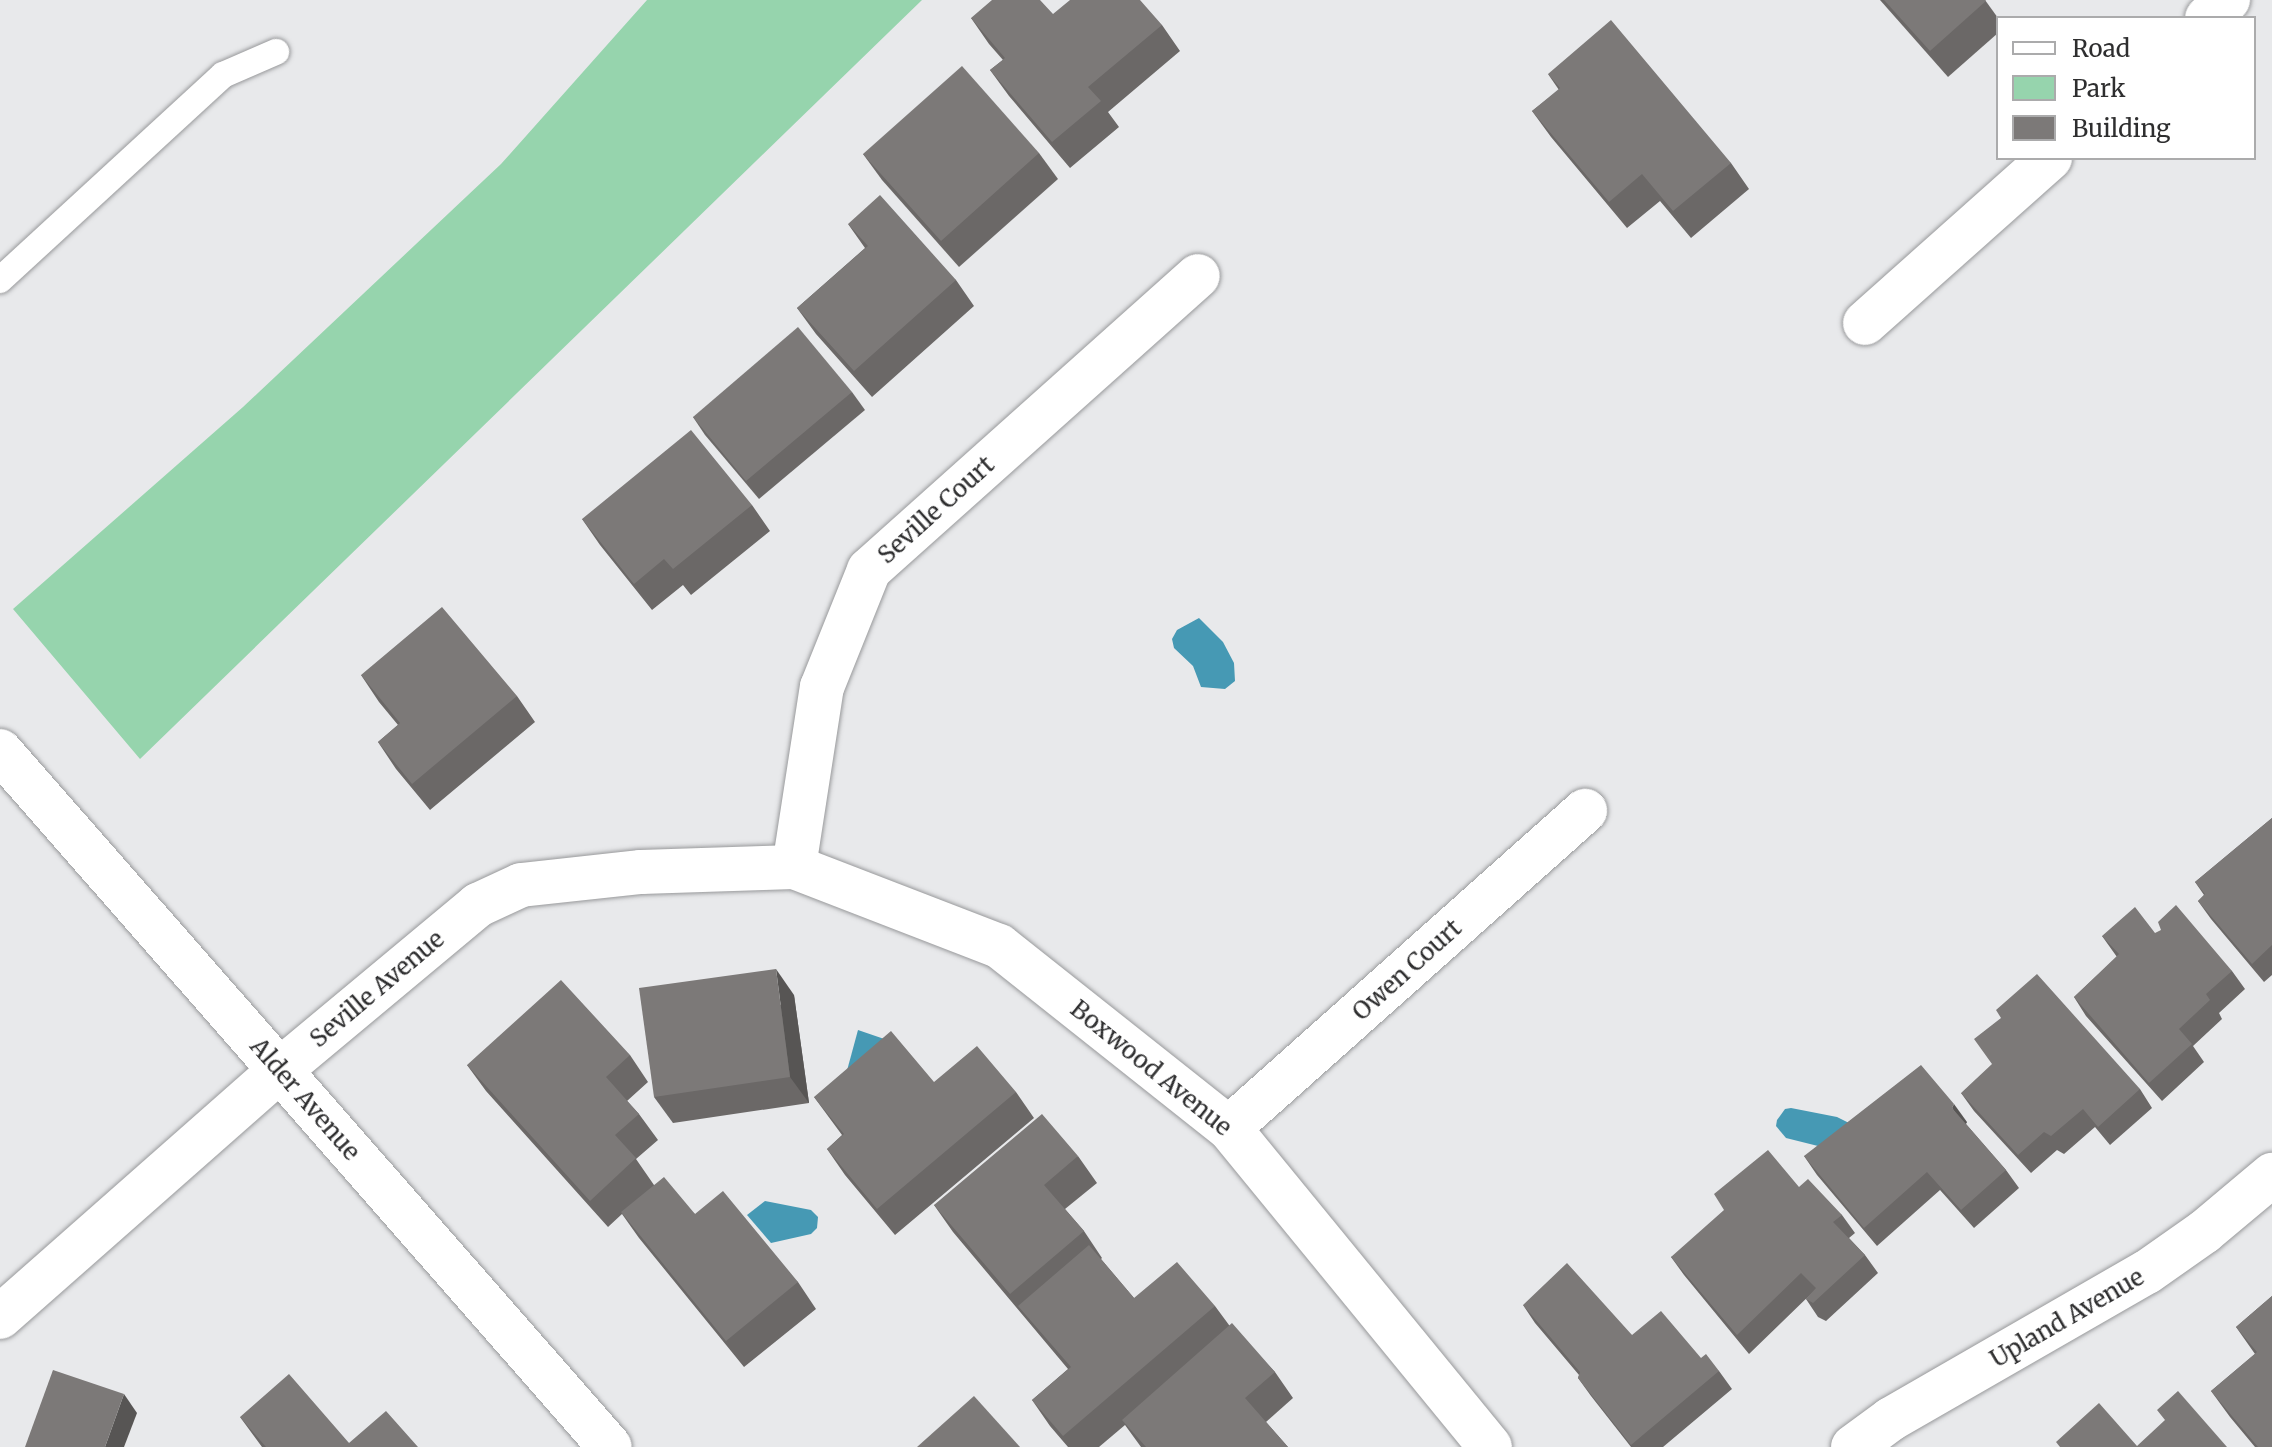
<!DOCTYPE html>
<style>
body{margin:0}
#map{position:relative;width:2272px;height:1447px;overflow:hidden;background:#e8e9eb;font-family:Merriweather,serif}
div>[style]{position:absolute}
.green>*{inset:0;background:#96d4ad}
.water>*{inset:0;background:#4699b4}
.roads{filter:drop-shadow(0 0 2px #98999b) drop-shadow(0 0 2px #98999b)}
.service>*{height:26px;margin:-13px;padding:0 13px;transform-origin:13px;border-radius:13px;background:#fff}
.minor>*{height:44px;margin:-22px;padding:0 22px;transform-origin:22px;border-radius:22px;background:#fff}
.secondary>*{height:44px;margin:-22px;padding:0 22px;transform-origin:22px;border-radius:22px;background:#fff}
.wall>*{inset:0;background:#6b6867}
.shaded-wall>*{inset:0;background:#575554}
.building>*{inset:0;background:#7c7978}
span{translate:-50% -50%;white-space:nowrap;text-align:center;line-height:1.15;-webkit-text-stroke:6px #fff;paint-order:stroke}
.street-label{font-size:24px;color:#2e2e2f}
.legend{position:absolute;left:1996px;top:16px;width:260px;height:144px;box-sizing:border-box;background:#fff;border:2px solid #ababac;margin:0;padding:10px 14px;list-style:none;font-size:24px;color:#2e2e2f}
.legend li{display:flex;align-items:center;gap:16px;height:40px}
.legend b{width:40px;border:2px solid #ababac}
</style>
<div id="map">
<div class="green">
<div style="clip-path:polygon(647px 0,922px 0,140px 759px,13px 609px,243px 407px,501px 164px)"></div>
</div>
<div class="water">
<div style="clip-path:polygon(1199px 618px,1223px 642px,1234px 663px,1235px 681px,1225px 689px,1201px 687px,1193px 666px,1174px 648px,1172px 639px,1177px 630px)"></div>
<div style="clip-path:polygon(858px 1030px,893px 1042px,842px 1089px)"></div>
<div style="clip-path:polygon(1791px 1108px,1837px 1117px,1849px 1123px,1826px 1148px,1786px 1138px,1776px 1126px,1777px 1120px,1785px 1109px)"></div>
<div style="clip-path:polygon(765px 1201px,811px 1210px,818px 1217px,817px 1228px,811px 1234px,771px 1243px,747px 1215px)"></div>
</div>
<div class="roads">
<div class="service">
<div style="left:0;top:280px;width:303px;rotate:-42.6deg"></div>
<div style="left:223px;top:75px;width:58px;rotate:-23.5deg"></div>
</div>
<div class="minor">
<div style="left:2207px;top:18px;width:28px;rotate:-41deg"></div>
<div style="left:1865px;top:323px;width:248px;rotate:-41.7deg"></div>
<div style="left:794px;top:867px;width:182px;rotate:-81.2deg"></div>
<div style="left:822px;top:687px;width:126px;rotate:-68.1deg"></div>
<div style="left:869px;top:570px;width:441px;rotate:-41.8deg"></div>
<div style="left:1229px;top:1128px;width:477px;rotate:-41.7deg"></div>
<div style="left:0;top:1317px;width:373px;rotate:-41.4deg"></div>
<div style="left:280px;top:1070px;width:258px;rotate:-39.8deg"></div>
<div style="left:478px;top:905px;width:47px;rotate:-24.9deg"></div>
<div style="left:521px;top:885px;width:121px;rotate:-6.2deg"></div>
<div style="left:641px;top:872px;width:153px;rotate:-1.9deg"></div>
<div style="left:794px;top:867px;width:220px;rotate:21.1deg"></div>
<div style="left:999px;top:946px;width:293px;rotate:38.4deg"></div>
<div style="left:1229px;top:1128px;width:412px;rotate:50.7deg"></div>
<div style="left:1853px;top:1447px;width:47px;rotate:-36.4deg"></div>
<div style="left:1891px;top:1419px;width:295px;rotate:-29.9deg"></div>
<div style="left:2147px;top:1272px;width:70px;rotate:-35.1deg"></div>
<div style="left:2204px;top:1232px;width:89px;rotate:-40deg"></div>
</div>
<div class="secondary">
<div style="left:0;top:751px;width:925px;rotate:48.77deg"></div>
</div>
</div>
<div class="wall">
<div style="clip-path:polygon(1880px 0,1985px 0,1998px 18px,1998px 33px,1948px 77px)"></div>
<div style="clip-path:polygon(1053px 14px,1162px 25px,1180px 51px,1108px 112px,1119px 127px,1070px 168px,1009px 96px,990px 70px,1003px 60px,989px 44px,971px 18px)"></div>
<div style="clip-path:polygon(1548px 74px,1731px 163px,1749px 189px,1691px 238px,1660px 201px,1627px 228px,1551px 137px,1532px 111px,1559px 90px)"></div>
<div style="clip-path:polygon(1039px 153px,1058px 179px,959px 267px,882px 180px,863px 154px)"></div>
<div style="clip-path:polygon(848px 224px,956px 280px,974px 306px,872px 397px,816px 334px,797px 308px,865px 248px)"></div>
<div style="clip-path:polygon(852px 392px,865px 410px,759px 499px,705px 435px,693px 417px)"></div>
<div style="clip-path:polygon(752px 505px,770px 531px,691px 595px,683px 585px,652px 610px,600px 545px,582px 519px)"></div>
<div style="clip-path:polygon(361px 675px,517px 696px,535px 722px,430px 810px,396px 769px,378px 742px,398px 725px,379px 702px)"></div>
<div style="clip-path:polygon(2272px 818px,2272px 975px,2264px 982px,2211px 919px,2198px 901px,2204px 895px,2195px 882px)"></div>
<div style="clip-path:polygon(2155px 933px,2232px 971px,2245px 989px,2219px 1013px,2222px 1019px,2193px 1046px,2204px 1062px,2162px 1101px,2086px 1016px,2074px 997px,2117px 957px,2102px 936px)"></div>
<div style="clip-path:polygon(794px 995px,809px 1103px,673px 1123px,654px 1097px)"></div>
<div style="clip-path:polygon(630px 1055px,648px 1082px,627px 1101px,639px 1114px,658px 1140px,636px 1159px,654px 1185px,695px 1214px,798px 1282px,816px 1309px,744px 1367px,639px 1238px,622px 1214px,608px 1227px,486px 1091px,467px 1065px)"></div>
<div style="clip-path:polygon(934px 1082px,1016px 1092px,1034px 1118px,895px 1235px,845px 1175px,827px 1149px,842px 1135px,814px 1097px)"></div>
<div style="clip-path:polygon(2140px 1089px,2152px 1108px,2110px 1145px,2095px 1127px,2064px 1154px,2057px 1150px,2031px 1173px,1974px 1111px,1961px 1093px)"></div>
<div style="clip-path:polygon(1967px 1122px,1966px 1124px,2006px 1170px,2019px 1188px,1974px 1228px,1940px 1190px,1877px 1246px,1817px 1175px,1804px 1156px)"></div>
<div style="clip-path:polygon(1078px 1156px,1097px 1183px,1065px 1209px,1084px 1231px,1102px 1258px,1101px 1259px,1134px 1298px,1215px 1306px,1229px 1325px,1275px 1372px,1293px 1398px,1266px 1422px,1288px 1447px,1141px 1447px,1125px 1425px,1099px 1447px,1068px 1447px,1050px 1426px,1032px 1400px,1068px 1369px,953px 1232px,934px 1205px)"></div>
<div style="clip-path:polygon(1799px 1187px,1842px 1215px,1855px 1233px,1849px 1238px,1865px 1255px,1878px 1273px,1826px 1321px,1818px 1317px,1806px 1299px,1814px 1291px,1749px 1354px,1684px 1275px,1671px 1257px)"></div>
<div style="clip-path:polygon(2272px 1296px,2272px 1447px,2255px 1447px,2230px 1417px,2211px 1391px,2255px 1354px,2236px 1327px)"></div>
<div style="clip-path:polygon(1523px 1305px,1632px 1335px,1719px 1371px,1732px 1389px,1663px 1447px,1631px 1447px,1591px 1396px,1578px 1378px,1579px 1375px,1535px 1323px)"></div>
<div style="clip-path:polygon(240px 1417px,349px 1443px,418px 1447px,262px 1447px)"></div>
</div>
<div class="shaded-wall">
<div style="clip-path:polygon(776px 969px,794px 995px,809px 1103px,790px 1077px)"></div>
<div style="clip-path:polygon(1954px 1104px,1967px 1122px,1964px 1126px,1952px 1108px)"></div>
<div style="clip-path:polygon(124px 1394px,137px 1413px,124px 1447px,105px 1447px)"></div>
</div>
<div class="building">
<div style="clip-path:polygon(992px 0,1040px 0,1053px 14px,1070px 0,1140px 0,1162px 25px,1088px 87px,1101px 101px,1052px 142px,990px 70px,1005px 58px,971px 18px)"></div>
<div style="clip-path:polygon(1884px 0,1985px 0,1986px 1px,1930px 51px)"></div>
<div style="clip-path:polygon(1611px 20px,1731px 163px,1673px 211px,1642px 174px,1609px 202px,1532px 111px,1560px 88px,1548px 74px)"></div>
<div style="clip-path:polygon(962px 66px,1039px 153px,941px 241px,863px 154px)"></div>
<div style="clip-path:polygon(880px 195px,956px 280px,854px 371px,797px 308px,868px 246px,848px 224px)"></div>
<div style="clip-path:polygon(798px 327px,852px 392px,746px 481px,693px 417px)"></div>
<div style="clip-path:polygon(691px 430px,752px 505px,673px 569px,664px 559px,634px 584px,582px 519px)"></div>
<div style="clip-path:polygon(442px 607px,517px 696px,412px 784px,378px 742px,400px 723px,361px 675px)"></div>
<div style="clip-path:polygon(2272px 818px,2272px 945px,2252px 964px,2198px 901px,2205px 894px,2195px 882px)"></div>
<div style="clip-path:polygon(2176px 905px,2232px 971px,2206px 994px,2210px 1000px,2179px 1029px,2192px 1044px,2149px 1083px,2074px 997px,2119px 954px,2102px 936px,2135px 907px,2155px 933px,2161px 930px,2158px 922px)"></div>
<div style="clip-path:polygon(776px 969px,790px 1077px,654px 1097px,639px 988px)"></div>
<div style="clip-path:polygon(2037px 974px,2140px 1089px,2098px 1127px,2083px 1109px,2051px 1136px,2044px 1132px,2018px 1155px,1961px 1093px,1992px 1064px,1974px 1039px,2001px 1018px,1996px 1010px)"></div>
<div style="clip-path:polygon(561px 980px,630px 1055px,606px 1077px,639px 1114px,615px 1135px,636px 1158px,590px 1201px,467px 1065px)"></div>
<div style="clip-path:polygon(891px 1031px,934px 1082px,977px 1046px,1016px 1092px,877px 1209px,827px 1149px,844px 1134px,814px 1097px)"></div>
<div style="clip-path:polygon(1921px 1065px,1954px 1104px,1952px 1108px,2006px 1170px,1961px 1210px,1927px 1172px,1864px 1228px,1804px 1156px)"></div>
<div style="clip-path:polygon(1042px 1114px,1078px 1156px,1044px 1185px,1084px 1231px,1010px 1294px,934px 1205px)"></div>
<div style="clip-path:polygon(1768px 1150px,1799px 1187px,1808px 1179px,1842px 1215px,1833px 1222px,1865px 1255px,1813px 1303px,1806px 1299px,1816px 1288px,1801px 1273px,1737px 1335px,1671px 1257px,1724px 1210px,1714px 1194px)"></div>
<div style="clip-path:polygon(664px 1177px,695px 1214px,723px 1191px,798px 1282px,726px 1341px,621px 1212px)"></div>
<div style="clip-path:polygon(1089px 1245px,1134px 1298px,1177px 1262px,1215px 1306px,1063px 1436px,1032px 1400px,1071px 1367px,1018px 1306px)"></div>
<div style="clip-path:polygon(1567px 1263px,1632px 1335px,1661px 1311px,1701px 1358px,1706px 1354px,1719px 1371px,1631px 1445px,1578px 1378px,1580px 1372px,1523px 1305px)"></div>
<div style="clip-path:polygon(2272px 1296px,2272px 1447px,2258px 1447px,2211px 1391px,2257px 1352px,2236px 1327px)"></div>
<div style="clip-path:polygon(1232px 1323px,1275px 1372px,1245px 1398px,1288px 1447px,1146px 1447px,1122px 1420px)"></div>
<div style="clip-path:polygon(53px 1370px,124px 1394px,105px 1447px,25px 1447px)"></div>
<div style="clip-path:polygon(289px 1374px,349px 1443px,386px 1411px,418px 1447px,266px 1447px,240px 1417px)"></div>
<div style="clip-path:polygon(2178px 1391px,2227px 1447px,2060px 1447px,2056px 1442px,2099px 1403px,2137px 1446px,2165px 1420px,2157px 1410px)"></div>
<div style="clip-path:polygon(974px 1396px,1020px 1447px,917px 1447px)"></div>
</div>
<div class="street-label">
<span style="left:936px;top:510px;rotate:-42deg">Seville Court</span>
<span style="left:1407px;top:970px;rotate:-42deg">Owen Court</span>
<span style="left:377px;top:989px;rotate:-40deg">Seville Avenue</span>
<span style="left:1151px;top:1068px;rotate:39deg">Boxwood Avenue</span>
<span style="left:305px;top:1099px;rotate:49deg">Alder Avenue</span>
<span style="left:2067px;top:1318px;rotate:-30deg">Upland Avenue</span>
</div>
<ul class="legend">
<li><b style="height:10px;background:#fff"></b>Road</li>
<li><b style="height:22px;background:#96d4ad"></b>Park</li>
<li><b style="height:22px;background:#7c7978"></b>Building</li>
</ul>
</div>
